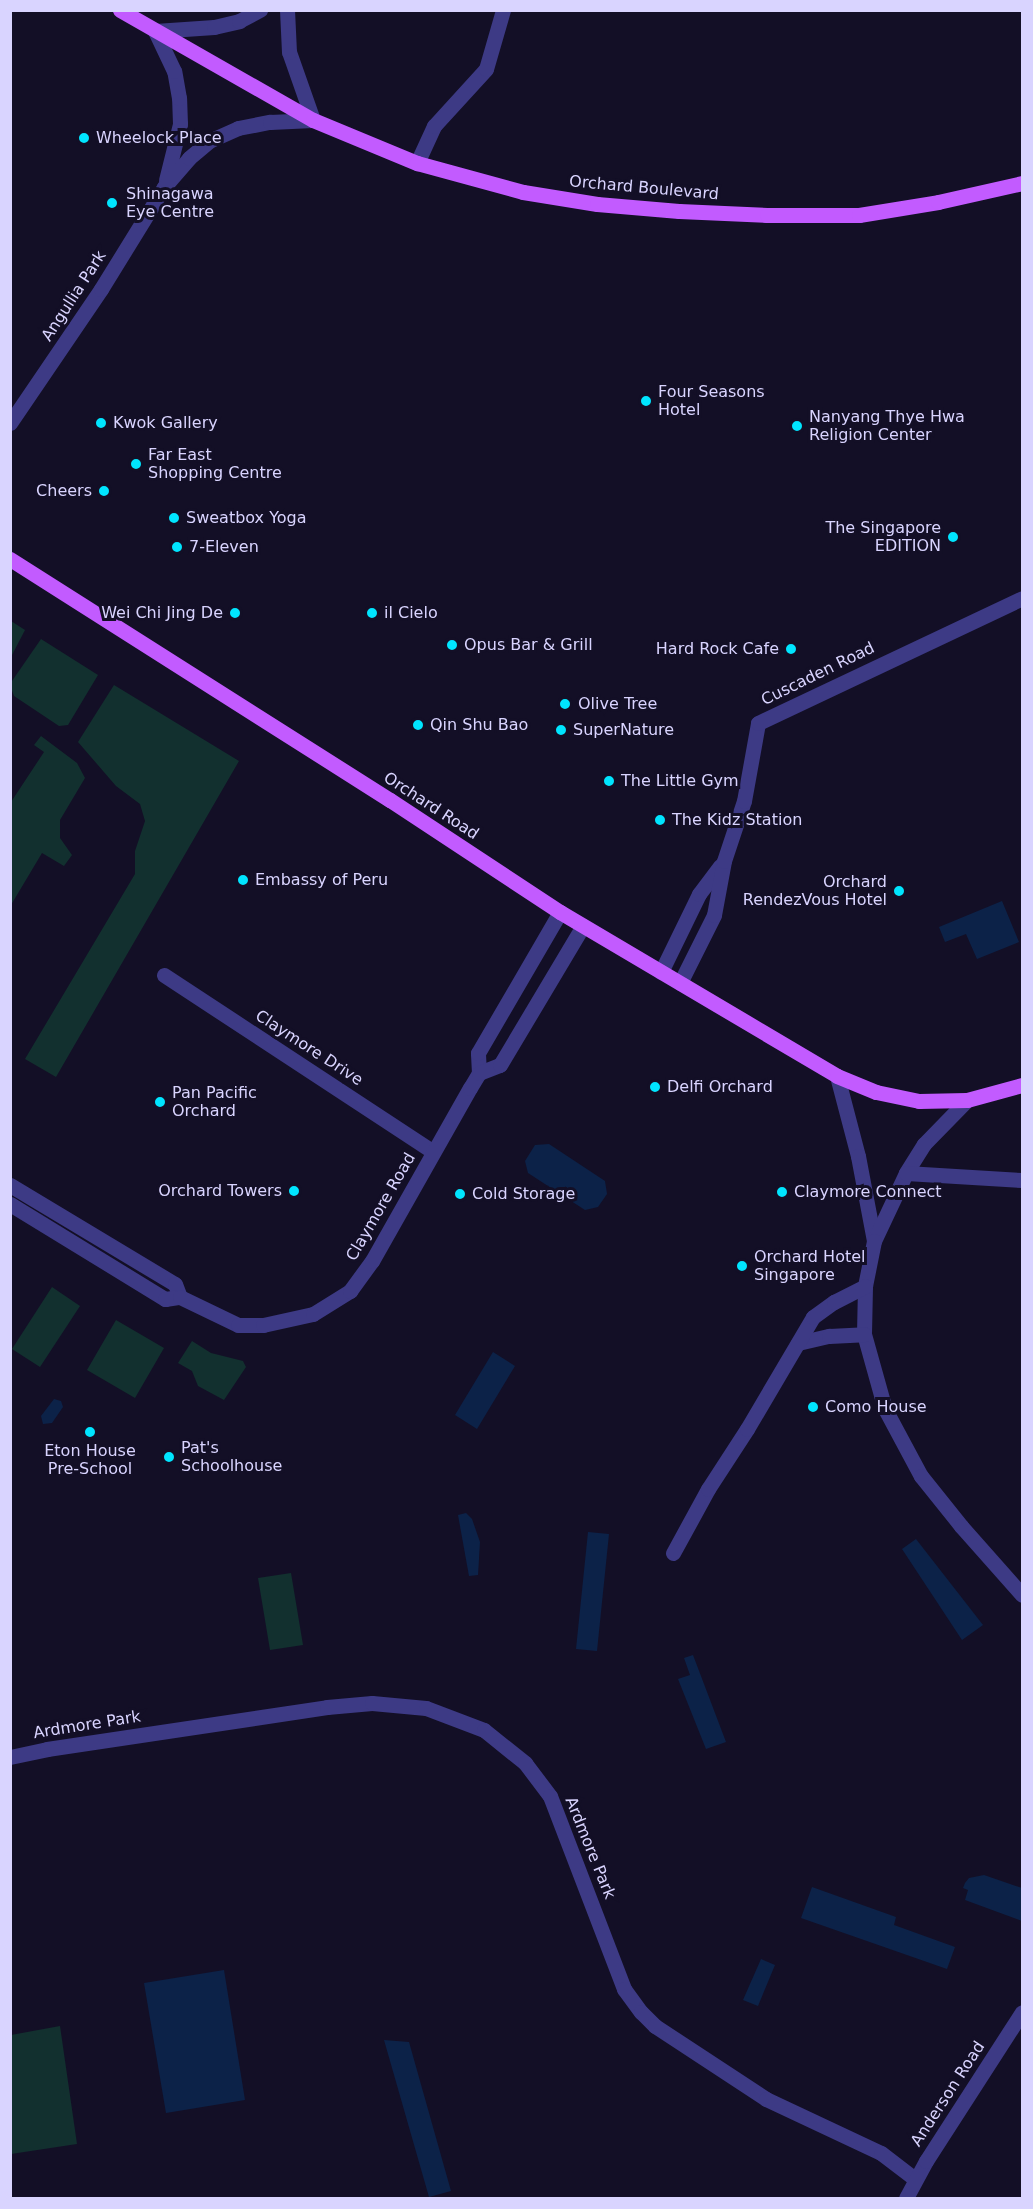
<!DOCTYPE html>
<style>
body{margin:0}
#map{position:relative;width:1033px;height:2209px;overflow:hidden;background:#130f26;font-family:"DejaVu Sans",sans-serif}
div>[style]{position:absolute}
.green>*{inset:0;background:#12302f}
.water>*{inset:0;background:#0c2248}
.minor>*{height:15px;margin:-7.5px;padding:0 7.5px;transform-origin:7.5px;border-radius:7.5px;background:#3d3a85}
.major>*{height:15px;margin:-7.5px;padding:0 7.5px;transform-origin:7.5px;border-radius:7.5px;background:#c25bff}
.dots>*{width:16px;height:16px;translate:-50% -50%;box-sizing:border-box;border:3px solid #130f26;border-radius:50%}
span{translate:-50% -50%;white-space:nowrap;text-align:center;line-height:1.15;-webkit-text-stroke:6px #130f26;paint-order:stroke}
.poi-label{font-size:16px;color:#d9d4ff}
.left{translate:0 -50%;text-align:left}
.right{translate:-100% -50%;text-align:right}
.street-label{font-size:16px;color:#d9d4ff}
.frame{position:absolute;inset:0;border:12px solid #d9d4ff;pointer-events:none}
</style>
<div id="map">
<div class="green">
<div style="clip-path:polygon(11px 621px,25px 630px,11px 657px)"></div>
<div style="clip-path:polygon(41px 639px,98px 675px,68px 725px,59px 726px,14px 696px,11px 688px,12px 681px)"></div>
<div style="clip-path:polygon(114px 685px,239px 761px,56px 1077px,25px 1059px,135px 874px,135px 851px,145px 821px,140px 804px,116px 786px,78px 742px)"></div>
<div style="clip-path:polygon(41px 736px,77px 763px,85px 778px,60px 820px,60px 838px,72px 855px,64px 866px,42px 853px,11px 905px,11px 802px,44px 752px,34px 745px)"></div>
<div style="clip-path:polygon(52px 1287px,80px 1306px,40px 1367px,12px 1349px)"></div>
<div style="clip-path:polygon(116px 1320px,164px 1348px,135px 1398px,87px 1370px)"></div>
<div style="clip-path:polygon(192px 1341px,211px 1353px,243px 1361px,246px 1367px,224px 1400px,198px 1386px,192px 1371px,178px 1363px)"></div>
<div style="clip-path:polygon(291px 1573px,303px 1645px,270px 1650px,258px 1578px)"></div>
<div style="clip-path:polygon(60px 2026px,77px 2144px,11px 2154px,11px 2035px)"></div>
</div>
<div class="water">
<div style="clip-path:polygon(1002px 901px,1019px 942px,977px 959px,966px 934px,945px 942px,939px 927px)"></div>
<div style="clip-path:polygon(549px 1144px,605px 1181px,607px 1194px,598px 1207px,585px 1210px,528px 1173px,525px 1161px,535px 1145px)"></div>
<div style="clip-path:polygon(493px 1352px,515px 1366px,477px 1429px,455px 1415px)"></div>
<div style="clip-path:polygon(54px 1399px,61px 1401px,63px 1407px,52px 1423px,43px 1424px,41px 1416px)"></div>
<div style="clip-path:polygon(466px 1513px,472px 1519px,480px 1542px,478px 1575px,469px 1576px,458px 1515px)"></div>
<div style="clip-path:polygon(588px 1532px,609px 1534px,597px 1651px,576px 1649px)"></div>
<div style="clip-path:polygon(916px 1539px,983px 1625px,962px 1640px,902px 1549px)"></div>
<div style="clip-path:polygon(693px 1655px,726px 1742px,706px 1749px,678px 1679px,690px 1675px,684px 1658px)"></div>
<div style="clip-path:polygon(984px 1875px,1022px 1888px,1022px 1921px,965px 1900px,968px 1890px,963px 1888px,965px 1883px,969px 1878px)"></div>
<div style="clip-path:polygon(812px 1887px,896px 1917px,894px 1925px,955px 1947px,947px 1969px,801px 1918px)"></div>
<div style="clip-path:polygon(761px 1959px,775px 1965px,758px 2006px,743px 2000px)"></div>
<div style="clip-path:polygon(224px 1970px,245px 2100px,166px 2113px,144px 1983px)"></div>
<div style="clip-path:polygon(384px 2040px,409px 2042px,451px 2191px,429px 2197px)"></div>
</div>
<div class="minor">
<div style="left:417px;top:163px;width:41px;rotate:-65.3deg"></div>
<div style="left:434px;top:126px;width:77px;rotate:-47.6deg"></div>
<div style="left:486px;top:69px;width:61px;rotate:-73.9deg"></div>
<div style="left:166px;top:180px;width:58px;rotate:-76deg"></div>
<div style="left:180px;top:124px;width:26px;rotate:-92deg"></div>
<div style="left:179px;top:98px;width:27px;rotate:-100deg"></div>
<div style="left:174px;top:71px;width:44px;rotate:-115.4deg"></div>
<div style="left:155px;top:31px;width:59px;rotate:-3.9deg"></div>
<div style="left:214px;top:27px;width:26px;rotate:-13deg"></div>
<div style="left:239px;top:21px;width:24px;rotate:-28deg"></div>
<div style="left:10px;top:423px;width:162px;rotate:-55.8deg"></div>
<div style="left:101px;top:289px;width:120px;rotate:-58.3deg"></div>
<div style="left:164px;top:187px;width:38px;rotate:-49deg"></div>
<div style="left:189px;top:158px;width:26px;rotate:-40deg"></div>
<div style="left:209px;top:141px;width:32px;rotate:-24deg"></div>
<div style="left:238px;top:128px;width:33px;rotate:-11deg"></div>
<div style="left:270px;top:122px;width:43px;rotate:-2.7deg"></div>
<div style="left:313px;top:120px;width:72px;rotate:-109.4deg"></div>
<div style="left:289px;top:52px;width:42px;rotate:-92.7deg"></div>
<div style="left:661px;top:972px;width:87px;rotate:-64deg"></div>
<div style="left:699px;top:894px;width:35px;rotate:-53deg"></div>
<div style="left:164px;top:975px;width:322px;rotate:33.3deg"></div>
<div style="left:680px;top:983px;width:76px;rotate:-63.4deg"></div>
<div style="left:714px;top:915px;width:55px;rotate:-79.5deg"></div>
<div style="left:724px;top:861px;width:63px;rotate:-71.6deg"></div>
<div style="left:744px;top:801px;width:79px;rotate:-79.8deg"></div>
<div style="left:758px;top:723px;width:292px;rotate:-25.3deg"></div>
<div style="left:479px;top:1073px;width:20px;rotate:-93deg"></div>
<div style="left:478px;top:1053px;width:163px;rotate:-59.8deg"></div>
<div style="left:837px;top:1076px;width:83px;rotate:75.3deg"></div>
<div style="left:858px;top:1156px;width:86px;rotate:79.3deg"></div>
<div style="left:967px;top:1100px;width:62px;rotate:134.3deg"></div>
<div style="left:924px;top:1144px;width:34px;rotate:122deg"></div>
<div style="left:906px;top:1173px;width:75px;rotate:115.2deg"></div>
<div style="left:874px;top:1241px;width:46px;rotate:101.3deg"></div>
<div style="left:865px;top:1286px;width:48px;rotate:91.2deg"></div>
<div style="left:864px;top:1334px;width:78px;rotate:74.4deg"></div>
<div style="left:885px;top:1409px;width:76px;rotate:61.8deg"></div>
<div style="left:921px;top:1476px;width:64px;rotate:51.3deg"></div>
<div style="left:961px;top:1526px;width:92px;rotate:48.5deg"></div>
<div style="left:906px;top:1173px;width:116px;rotate:3.5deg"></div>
<div style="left:10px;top:1185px;width:192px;rotate:31deg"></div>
<div style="left:175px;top:1284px;width:14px;rotate:69deg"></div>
<div style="left:10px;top:1204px;width:182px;rotate:31.5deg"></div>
<div style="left:165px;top:1299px;width:15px;rotate:-8deg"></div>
<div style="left:180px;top:1297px;width:64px;rotate:25.8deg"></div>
<div style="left:238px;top:1325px;width:25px"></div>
<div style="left:263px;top:1325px;width:51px;rotate:-12.4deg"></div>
<div style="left:313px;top:1314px;width:44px;rotate:-31.9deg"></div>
<div style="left:350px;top:1291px;width:37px;rotate:-54deg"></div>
<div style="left:372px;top:1261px;width:199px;rotate:-60.5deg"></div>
<div style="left:470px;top:1088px;width:17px;rotate:-59deg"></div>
<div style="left:479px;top:1073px;width:22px;rotate:-21deg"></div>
<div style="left:500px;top:1065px;width:162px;rotate:-59.2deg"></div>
<div style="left:798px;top:1343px;width:32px;rotate:-13deg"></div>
<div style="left:829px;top:1336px;width:35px;rotate:-3deg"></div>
<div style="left:673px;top:1553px;width:73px;rotate:-61.3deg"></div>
<div style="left:708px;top:1489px;width:72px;rotate:-57deg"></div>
<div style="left:747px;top:1429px;width:130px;rotate:-59.5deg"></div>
<div style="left:813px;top:1317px;width:26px;rotate:-36deg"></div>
<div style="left:834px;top:1302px;width:35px;rotate:-27deg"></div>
<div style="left:10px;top:1757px;width:38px;rotate:-12deg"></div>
<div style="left:47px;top:1749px;width:283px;rotate:-8.5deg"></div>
<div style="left:327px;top:1707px;width:45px;rotate:-5.1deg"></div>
<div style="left:372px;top:1703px;width:54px;rotate:5.3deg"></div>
<div style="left:426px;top:1708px;width:62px;rotate:20.8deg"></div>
<div style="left:484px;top:1730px;width:53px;rotate:38.8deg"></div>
<div style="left:525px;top:1763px;width:41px;rotate:52.9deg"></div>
<div style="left:550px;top:1796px;width:207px;rotate:69deg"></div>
<div style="left:624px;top:1989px;width:29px;rotate:54deg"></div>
<div style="left:641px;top:2012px;width:20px;rotate:45deg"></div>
<div style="left:655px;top:2026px;width:133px;rotate:33.3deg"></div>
<div style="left:766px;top:2099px;width:127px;rotate:25.2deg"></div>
<div style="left:881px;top:2153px;width:43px;rotate:37.4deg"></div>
<div style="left:906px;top:2198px;width:42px;rotate:-61.6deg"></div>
<div style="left:926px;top:2161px;width:177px;rotate:-57.2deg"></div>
</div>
<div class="major">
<div style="left:120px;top:10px;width:222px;rotate:29.7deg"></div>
<div style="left:313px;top:120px;width:113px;rotate:22.5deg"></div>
<div style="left:417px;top:163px;width:110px;rotate:15.3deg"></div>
<div style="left:523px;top:192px;width:75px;rotate:9.2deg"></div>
<div style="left:597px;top:204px;width:82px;rotate:4.9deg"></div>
<div style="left:679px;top:211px;width:88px;rotate:2.6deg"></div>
<div style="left:767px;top:215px;width:92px"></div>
<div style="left:859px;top:215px;width:80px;rotate:-9.3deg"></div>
<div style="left:938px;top:202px;width:86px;rotate:-12.7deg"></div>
<div style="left:10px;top:559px;width:450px;rotate:32.4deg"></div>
<div style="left:390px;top:800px;width:204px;rotate:33.4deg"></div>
<div style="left:560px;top:912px;width:322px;rotate:30.6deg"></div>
<div style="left:837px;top:1076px;width:42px;rotate:22.3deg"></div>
<div style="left:876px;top:1092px;width:44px;rotate:11.8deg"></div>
<div style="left:919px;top:1101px;width:48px;rotate:-1.2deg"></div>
<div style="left:967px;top:1100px;width:57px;rotate:-15.3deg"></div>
</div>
<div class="dots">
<div style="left:84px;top:138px;background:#00e5ff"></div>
<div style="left:112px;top:203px;background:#00e5ff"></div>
<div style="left:646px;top:401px;background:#00e5ff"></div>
<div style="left:101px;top:423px;background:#00e5ff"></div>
<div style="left:797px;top:426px;background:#00e5ff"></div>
<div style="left:136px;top:464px;background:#00e5ff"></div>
<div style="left:104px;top:491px;background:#00e5ff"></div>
<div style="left:174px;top:518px;background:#00e5ff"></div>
<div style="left:953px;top:537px;background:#00e5ff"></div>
<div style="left:177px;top:547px;background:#00e5ff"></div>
<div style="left:235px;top:613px;background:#00e5ff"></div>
<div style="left:372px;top:613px;background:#00e5ff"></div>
<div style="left:452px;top:645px;background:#00e5ff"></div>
<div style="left:791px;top:649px;background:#00e5ff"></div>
<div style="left:565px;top:704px;background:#00e5ff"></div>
<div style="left:418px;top:725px;background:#00e5ff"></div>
<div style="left:561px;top:730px;background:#00e5ff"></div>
<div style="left:609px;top:781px;background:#00e5ff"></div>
<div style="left:660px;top:820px;background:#00e5ff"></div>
<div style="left:243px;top:880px;background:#00e5ff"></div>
<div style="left:899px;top:891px;background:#00e5ff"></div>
<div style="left:655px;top:1087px;background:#00e5ff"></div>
<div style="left:160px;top:1102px;background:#00e5ff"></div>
<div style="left:294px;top:1191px;background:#00e5ff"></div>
<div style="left:782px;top:1192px;background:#00e5ff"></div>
<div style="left:460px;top:1194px;background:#00e5ff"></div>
<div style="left:742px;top:1266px;background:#00e5ff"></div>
<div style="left:813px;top:1407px;background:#00e5ff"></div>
<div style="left:90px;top:1432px;background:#00e5ff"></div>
<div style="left:169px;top:1457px;background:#00e5ff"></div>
</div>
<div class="poi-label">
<span class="left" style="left:96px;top:138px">Wheelock Place</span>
<span class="left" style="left:126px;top:203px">Shinagawa<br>Eye Centre</span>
<span class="left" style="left:658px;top:401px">Four Seasons<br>Hotel</span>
<span class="left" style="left:809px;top:426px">Nanyang Thye Hwa<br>Religion Center</span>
<span class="left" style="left:113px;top:423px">Kwok Gallery</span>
<span class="left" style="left:148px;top:464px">Far East<br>Shopping Centre</span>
<span class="right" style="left:92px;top:491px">Cheers</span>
<span class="left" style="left:186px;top:518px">Sweatbox Yoga</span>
<span class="right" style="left:941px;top:537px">The Singapore<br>EDITION</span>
<span class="left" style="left:189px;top:547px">7-Eleven</span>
<span class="right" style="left:223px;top:613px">Wei Chi Jing De</span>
<span class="left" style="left:384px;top:613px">il Cielo</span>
<span class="left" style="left:464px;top:645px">Opus Bar &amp; Grill</span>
<span class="right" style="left:779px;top:649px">Hard Rock Cafe</span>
<span class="left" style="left:578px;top:704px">Olive Tree</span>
<span class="left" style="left:430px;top:725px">Qin Shu Bao</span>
<span class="left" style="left:573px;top:730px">SuperNature</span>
<span class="left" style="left:621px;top:781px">The Little Gym</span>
<span class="left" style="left:672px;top:820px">The Kidz Station</span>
<span class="left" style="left:255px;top:880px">Embassy of Peru</span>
<span class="right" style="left:887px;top:891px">Orchard<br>RendezVous Hotel</span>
<span class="left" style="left:667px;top:1087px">Delfi Orchard</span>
<span class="left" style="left:172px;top:1102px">Pan Pacific<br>Orchard</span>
<span class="right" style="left:282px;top:1191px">Orchard Towers</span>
<span class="left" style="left:794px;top:1192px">Claymore Connect</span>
<span class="left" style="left:472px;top:1194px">Cold Storage</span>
<span class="left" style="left:754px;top:1266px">Orchard Hotel<br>Singapore</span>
<span class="left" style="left:825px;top:1407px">Como House</span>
<span class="left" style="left:181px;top:1457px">Pat's<br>Schoolhouse</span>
<span style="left:90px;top:1460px">Eton House<br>Pre-School</span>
</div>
<div class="street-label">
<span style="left:644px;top:188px;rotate:5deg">Orchard Boulevard</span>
<span style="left:74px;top:296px;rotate:-57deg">Angullia Park</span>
<span style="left:818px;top:674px;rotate:-26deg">Cuscaden Road</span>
<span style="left:431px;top:806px;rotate:33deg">Orchard Road</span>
<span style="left:309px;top:1048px;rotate:33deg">Claymore Drive</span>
<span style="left:381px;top:1207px;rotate:-60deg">Claymore Road</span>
<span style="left:87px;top:1725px;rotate:-9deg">Ardmore Park</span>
<span style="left:590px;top:1848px;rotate:68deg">Ardmore Park</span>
<span style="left:948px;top:2094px;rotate:-57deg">Anderson Road</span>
</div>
<div class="frame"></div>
</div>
